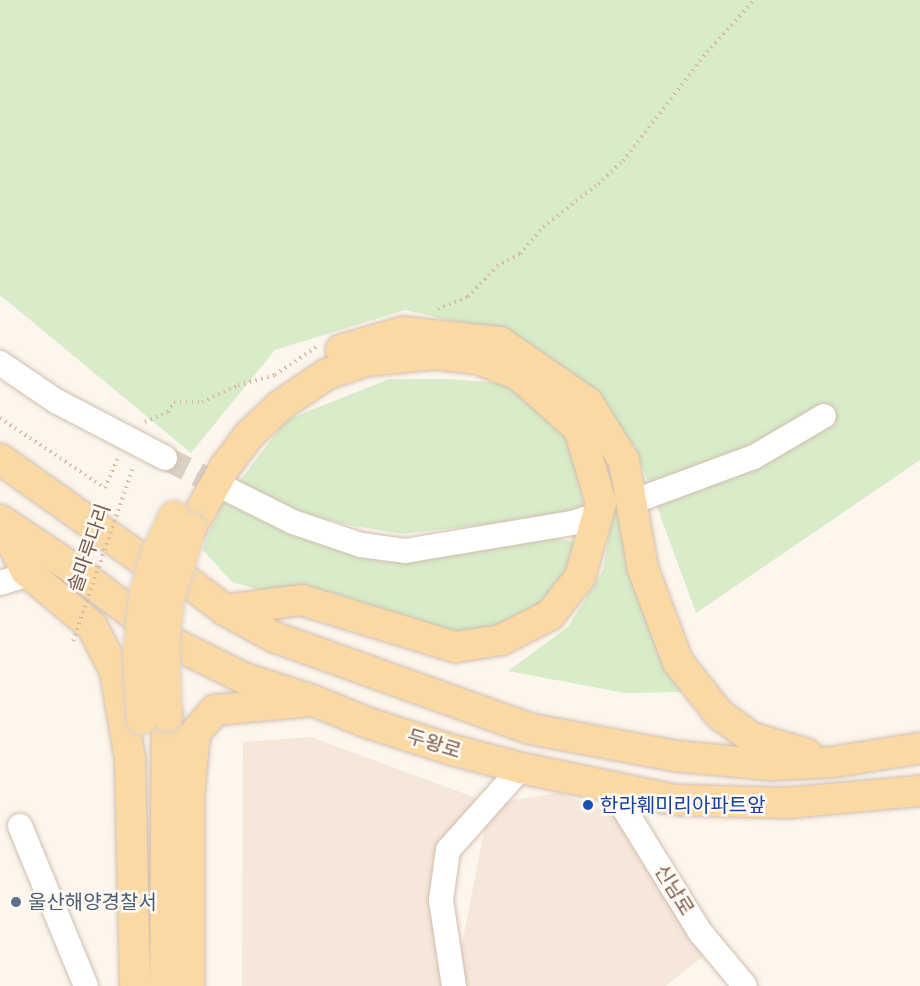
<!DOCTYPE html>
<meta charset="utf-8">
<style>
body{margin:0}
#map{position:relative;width:920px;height:986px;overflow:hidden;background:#fdf6ec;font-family:Cabin,"Noto Sans KR",sans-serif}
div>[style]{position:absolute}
.residential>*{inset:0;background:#f5e8da}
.green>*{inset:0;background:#d8ecc9}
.minor-tunnel>*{height:24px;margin-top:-12px;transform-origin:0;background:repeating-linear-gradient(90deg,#dcd0c4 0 24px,transparent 0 36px)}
.path>*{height:4px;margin-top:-2px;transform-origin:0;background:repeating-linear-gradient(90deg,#d9b8a5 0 1.5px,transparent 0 6px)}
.roads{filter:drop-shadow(0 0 2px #d1beb0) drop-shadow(0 0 2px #d1beb0)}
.minor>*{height:24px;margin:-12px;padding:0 12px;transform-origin:12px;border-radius:12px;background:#fff}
.major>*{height:30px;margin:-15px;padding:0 15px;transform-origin:15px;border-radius:15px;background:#fbd9a5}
.path-bridge>*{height:4px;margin-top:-2px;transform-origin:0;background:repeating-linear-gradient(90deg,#d9b8a5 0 1.5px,transparent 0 6px)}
.bridges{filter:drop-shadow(0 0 2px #dad1cd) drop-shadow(0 0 2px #dad1cd)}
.major-bridge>*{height:30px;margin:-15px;padding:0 15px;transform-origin:15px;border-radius:15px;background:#fbd9a5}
.dots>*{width:16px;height:16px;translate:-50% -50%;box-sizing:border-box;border:3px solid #fffaf3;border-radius:50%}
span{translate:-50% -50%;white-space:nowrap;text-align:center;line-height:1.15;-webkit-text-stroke:5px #fffaf3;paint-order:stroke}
.street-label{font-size:20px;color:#7a5c4d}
.transit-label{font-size:20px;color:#164399}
.left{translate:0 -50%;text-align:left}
.service-label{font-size:20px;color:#4e5e75}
</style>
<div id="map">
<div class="residential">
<div style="clip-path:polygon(311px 737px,490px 803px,559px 793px,632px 821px,713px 948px,666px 986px,454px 986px,489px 805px,448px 850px,453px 986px,242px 986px,243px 742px)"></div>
</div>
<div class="green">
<div style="clip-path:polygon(0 0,920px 0,920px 460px,696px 613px,635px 447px,550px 363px,517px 336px,405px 310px,275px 350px,191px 453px,0 295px)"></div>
<div style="clip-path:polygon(389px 379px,449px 379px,512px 384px,562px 414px,574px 455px,584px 507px,560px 516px,403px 534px,348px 525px,293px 510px,281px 529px,384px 562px,550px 537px,582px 543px,555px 594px,511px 626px,456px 635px,331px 592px,276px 595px,232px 582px,202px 549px,223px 503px,286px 420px)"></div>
<div style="clip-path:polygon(616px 496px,637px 579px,671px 679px,682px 692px,625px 693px,508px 671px,568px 627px,603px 570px)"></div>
</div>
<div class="minor-tunnel">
<div style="left:165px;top:458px;width:69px;rotate:26.6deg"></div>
</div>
<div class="path">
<div style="left:438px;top:309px;width:32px;rotate:-22deg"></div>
<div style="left:468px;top:297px;width:42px;rotate:-46.9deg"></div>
<div style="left:497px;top:266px;width:26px;rotate:-28deg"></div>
<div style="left:520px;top:254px;width:35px;rotate:-50deg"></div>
<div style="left:543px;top:227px;width:70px;rotate:-38deg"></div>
<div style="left:598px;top:184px;width:34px;rotate:-43deg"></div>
<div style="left:623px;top:161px;width:138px;rotate:-52.4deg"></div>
<div style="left:707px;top:52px;width:70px;rotate:-47.9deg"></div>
<div style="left:0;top:418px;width:126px;rotate:33.7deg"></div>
<div style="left:105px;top:488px;width:33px;rotate:-67deg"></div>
<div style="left:145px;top:422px;width:25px;rotate:-23deg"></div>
<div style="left:168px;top:412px;width:12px;rotate:-59deg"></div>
<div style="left:174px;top:402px;width:28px"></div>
<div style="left:202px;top:402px;width:40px;rotate:-25deg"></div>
<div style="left:238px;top:385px;width:38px;rotate:-15deg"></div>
<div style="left:275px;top:375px;width:50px;rotate:-34.3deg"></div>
</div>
<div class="roads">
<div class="minor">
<div style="left:0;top:363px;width:68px;rotate:34.2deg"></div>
<div style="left:56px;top:401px;width:123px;rotate:27.6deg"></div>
<div style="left:227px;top:489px;width:74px;rotate:26.6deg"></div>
<div style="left:293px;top:522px;width:72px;rotate:18.7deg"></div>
<div style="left:361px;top:545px;width:44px;rotate:7.8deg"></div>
<div style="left:405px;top:551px;width:170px;rotate:-9.5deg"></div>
<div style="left:573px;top:523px;width:12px;rotate:-20deg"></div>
<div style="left:643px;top:498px;width:118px;rotate:-20.3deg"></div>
<div style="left:754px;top:457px;width:81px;rotate:-30.4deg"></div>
<div style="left:0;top:583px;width:31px;rotate:-17deg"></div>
<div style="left:612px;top:789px;width:168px;rotate:58.4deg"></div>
<div style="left:700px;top:932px;width:70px;rotate:50.2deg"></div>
<div style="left:20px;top:826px;width:173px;rotate:67.6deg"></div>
<div style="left:454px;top:986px;width:87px;rotate:-98.6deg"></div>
<div style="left:441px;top:900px;width:50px;rotate:-82deg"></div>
<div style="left:448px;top:850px;width:110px;rotate:-48.3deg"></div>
</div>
<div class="major">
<div style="left:341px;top:350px;width:65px;rotate:-16.2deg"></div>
<div style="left:403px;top:332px;width:98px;rotate:5.9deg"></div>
<div style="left:500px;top:342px;width:107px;rotate:34.7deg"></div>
<div style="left:588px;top:403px;width:68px;rotate:58.2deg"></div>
<div style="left:624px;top:461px;width:110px;rotate:80deg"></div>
<div style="left:643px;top:569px;width:99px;rotate:69.4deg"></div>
<div style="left:678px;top:662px;width:66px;rotate:51.7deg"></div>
<div style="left:719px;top:714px;width:41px;rotate:36deg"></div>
<div style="left:752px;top:738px;width:57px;rotate:16.2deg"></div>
<div style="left:0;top:459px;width:171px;rotate:35.3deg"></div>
<div style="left:140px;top:558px;width:49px;rotate:25.5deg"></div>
<div style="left:184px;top:579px;width:51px;rotate:37.1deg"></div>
<div style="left:225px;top:610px;width:56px;rotate:28.9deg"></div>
<div style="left:274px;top:637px;width:273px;rotate:19.7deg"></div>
<div style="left:531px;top:729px;width:147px;rotate:10.6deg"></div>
<div style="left:675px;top:756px;width:97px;rotate:5.3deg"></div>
<div style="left:772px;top:765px;width:61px;rotate:-2.8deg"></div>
<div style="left:833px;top:762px;width:88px;rotate:-9.1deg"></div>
<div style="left:0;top:520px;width:85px;rotate:33.5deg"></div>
<div style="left:71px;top:567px;width:121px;rotate:37.2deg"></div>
<div style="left:167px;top:640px;width:86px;rotate:26.3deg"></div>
<div style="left:244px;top:678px;width:74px;rotate:18.2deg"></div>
<div style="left:314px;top:701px;width:58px;rotate:22.2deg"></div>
<div style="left:368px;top:723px;width:92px;rotate:17.7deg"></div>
<div style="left:456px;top:751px;width:67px;rotate:14.7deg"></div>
<div style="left:521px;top:768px;width:157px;rotate:11.7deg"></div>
<div style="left:675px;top:800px;width:112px;rotate:1.5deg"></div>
<div style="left:787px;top:803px;width:134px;rotate:-5.2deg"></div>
<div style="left:2px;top:523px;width:54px;rotate:63.4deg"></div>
<div style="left:26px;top:571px;width:86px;rotate:39.8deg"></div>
<div style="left:92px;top:626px;width:51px;rotate:62.9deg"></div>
<div style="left:115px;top:671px;width:89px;rotate:80.3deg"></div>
<div style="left:130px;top:759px;width:227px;rotate:88.7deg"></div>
<div style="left:191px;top:528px;width:70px;rotate:-60.9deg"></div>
<div style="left:225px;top:467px;width:39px;rotate:-53deg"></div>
<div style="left:248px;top:436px;width:45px;rotate:-43.2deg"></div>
<div style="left:281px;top:405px;width:55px;rotate:-34deg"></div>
<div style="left:327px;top:374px;width:41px;rotate:-18.4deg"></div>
<div style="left:366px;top:361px;width:69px;rotate:-5.8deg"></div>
<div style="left:435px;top:354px;width:43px;rotate:6.6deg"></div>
<div style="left:478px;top:359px;width:44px;rotate:21.3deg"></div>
<div style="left:519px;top:375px;width:81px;rotate:42deg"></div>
<div style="left:579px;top:429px;width:77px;rotate:73.4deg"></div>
<div style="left:601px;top:503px;width:77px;rotate:105.8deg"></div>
<div style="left:580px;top:577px;width:48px;rotate:128.3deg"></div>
<div style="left:550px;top:615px;width:55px;rotate:153deg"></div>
<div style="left:501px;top:640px;width:47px;rotate:171.3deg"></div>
<div style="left:455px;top:647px;width:161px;rotate:-163deg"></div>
<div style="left:301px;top:600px;width:77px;rotate:172.5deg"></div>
<div style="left:165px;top:986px;width:270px;rotate:-89.6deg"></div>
<div style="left:189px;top:986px;width:191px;rotate:-90deg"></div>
<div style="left:189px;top:795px;width:62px;rotate:-84.5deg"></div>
<div style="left:195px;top:733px;width:30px;rotate:-49deg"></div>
<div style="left:215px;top:710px;width:88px;rotate:-5.2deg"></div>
</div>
</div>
<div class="path-bridge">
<div style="left:73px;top:641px;width:186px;rotate:-70.9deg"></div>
</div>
<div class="bridges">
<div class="major-bridge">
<div style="left:167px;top:716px;width:75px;rotate:-92.3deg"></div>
<div style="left:164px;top:641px;width:46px;rotate:-82.6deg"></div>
<div style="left:170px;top:595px;width:70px;rotate:-72.6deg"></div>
<div style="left:142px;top:719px;width:65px;rotate:-93.5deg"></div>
<div style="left:138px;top:654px;width:62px;rotate:-83.6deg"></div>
<div style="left:145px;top:592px;width:42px;rotate:-73.3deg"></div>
<div style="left:157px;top:552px;width:40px;rotate:-65deg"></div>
</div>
</div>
<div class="dots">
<div style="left:588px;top:805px;background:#1a4fb4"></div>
<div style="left:16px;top:902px;background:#5c6f8a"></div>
</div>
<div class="street-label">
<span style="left:89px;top:548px;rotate:-71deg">솔마루다리</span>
<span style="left:434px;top:744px;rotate:17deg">두왕로</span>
<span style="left:674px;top:890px;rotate:58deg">신남로</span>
</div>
<div class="transit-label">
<span class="left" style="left:600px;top:805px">한라훼미리아파트앞</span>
</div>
<div class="service-label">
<span class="left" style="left:28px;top:902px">울산해양경찰서</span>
</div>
</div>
